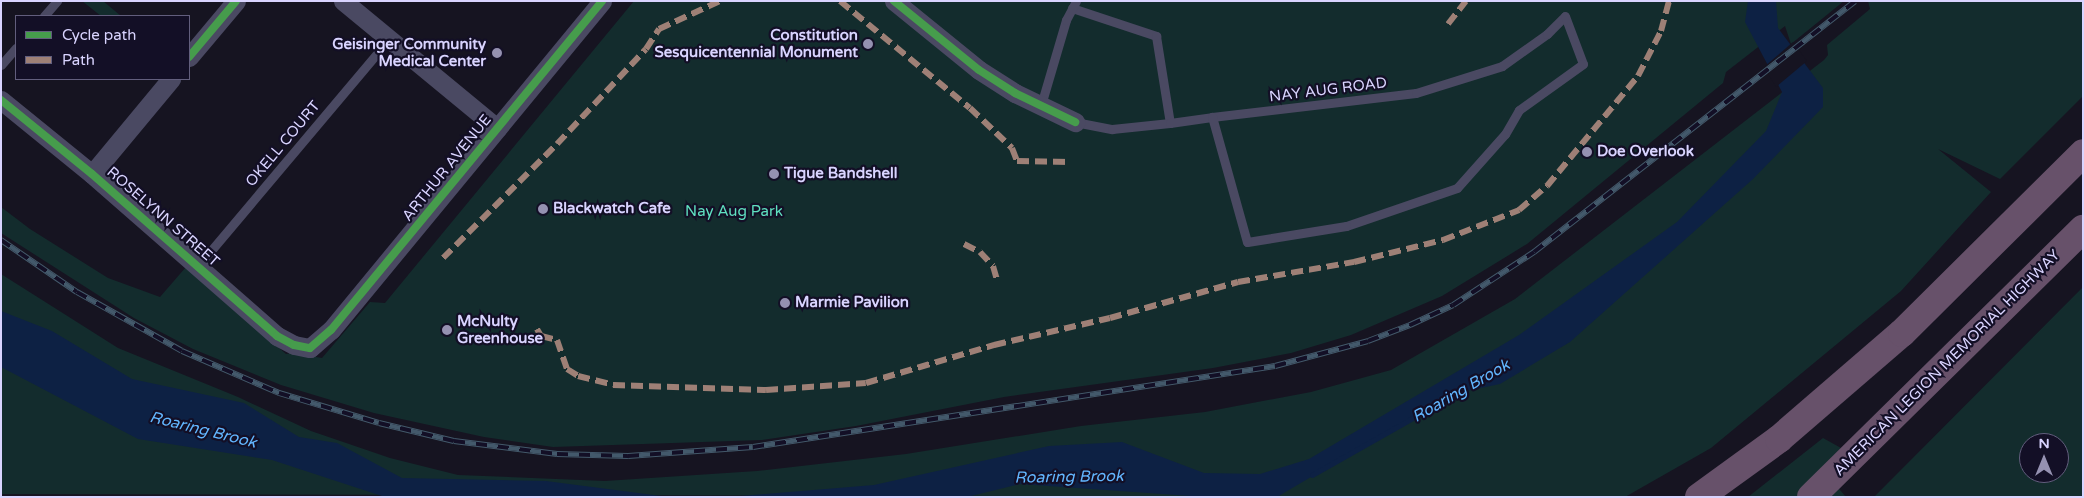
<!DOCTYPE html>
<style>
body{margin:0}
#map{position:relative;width:2084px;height:498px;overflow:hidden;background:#161421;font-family:"Varela Round",sans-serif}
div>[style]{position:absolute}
.green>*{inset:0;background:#132c2d}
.water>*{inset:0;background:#0d2144}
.pier>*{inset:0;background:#161421}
.stream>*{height:4.5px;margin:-2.25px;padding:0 2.25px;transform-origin:2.25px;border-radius:2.25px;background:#0d2144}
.lane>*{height:9px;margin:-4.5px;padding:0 4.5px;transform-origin:4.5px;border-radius:4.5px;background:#4a4962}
.street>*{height:19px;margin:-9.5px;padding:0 9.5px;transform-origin:9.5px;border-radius:9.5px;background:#4a4962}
.highway>*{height:28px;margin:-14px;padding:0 14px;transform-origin:14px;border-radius:14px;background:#67516a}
.rail>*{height:5.5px;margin-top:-2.75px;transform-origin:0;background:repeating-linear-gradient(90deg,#130f26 0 11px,#43596b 0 22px);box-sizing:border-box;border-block:1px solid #43596b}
.quiet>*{height:6px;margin-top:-3px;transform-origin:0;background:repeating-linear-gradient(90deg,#9e8076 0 12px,transparent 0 18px)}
.cycleway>*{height:8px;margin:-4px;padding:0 4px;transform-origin:4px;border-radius:4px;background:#469c4c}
.dots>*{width:14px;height:14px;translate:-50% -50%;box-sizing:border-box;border:2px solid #130f26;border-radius:50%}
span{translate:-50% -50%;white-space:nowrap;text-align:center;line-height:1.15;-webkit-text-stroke:4.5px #130f26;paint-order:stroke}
.poi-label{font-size:15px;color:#d9d4ff;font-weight:700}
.right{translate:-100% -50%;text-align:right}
.left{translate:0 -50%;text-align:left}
.street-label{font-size:15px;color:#d9d4ff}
.park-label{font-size:15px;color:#5fe0c0}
.water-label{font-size:16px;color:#62b6ff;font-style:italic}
.frame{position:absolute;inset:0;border:2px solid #d9d4ff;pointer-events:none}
.legend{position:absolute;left:15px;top:15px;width:175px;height:65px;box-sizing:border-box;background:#130f26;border:1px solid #625e7d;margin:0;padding:6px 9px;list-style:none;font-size:15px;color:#d9d4ff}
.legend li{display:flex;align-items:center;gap:10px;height:25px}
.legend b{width:25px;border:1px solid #625e7d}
.north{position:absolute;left:2019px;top:433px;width:50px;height:50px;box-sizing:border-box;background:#130f26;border:1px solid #625e7d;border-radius:50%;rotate:0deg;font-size:14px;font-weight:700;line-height:20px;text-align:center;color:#d9d4ff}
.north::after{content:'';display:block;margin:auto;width:18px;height:22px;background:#9591b1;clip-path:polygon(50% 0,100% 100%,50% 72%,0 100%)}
</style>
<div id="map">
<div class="green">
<div style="clip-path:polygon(82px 1px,103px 1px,121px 16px,101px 16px)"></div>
<div style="clip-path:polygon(634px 1px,1844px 1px,1791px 44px,1785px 26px,1726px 72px,1723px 83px,1527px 244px,1442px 296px,1351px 335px,1291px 353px,1213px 368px,1004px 397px,856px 426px,762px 440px,553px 447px,484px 437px,374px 413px,281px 385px,193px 349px,134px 318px,1px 233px,1px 207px,30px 229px,108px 278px,160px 297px,186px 267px,286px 354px,293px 353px,322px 358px,370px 302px,385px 303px)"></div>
<div style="clip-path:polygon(1868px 1px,2083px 1px,2083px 96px,2000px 179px,1938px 149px,1991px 192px,1901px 291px,1711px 448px,1625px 497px,1px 494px,1px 274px,118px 348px,238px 397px,311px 431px,390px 458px,458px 475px,605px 481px,757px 471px,906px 454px,1081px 426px,1205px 412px,1311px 392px,1391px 370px,1515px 299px,1824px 60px,1828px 55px,1827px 45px,1870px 9px)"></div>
<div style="clip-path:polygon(evenodd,2083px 287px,2083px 497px,1874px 497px,2083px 287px,2029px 443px,2059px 443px,2059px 473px,2029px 473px,2029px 443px)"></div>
<div style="clip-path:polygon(1823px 438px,1841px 448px,1821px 468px,1846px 497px,1748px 497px)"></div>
</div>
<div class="water">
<div style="clip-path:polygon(1748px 1px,1776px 1px,1778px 28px,1823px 88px,1823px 107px,1753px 179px,1570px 342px,1500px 384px,1452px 394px,1277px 497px,1205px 497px,1020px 484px,967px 497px,729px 497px,874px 485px,1049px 446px,1122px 442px,1204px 473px,1260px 474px,1309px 459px,1519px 335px,1677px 222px,1766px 131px,1782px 92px,1745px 22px)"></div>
<div style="clip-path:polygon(1px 311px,52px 331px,132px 379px,244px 403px,299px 437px,337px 443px,402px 478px,546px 481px,669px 497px,385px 497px,272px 460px,138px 439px,1px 367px)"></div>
</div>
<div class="pier">
<div style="clip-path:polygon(1793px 42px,1807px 61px,1776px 87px,1764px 67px)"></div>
</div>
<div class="stream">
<div style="left:1312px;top:475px;width:172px;rotate:-29.5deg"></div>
</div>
<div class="lane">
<div style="left:1072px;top:8px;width:89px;rotate:18.4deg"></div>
<div style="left:1156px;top:36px;width:88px;rotate:80.9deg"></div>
<div style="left:44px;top:16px;width:20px;rotate:-49deg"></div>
<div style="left:1px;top:65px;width:23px;rotate:-49deg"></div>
<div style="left:1041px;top:105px;width:89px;rotate:-73.6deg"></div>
<div style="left:1066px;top:20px;width:21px;rotate:-62deg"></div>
<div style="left:1075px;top:122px;width:38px;rotate:11deg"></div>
<div style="left:1112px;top:129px;width:58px;rotate:-5.9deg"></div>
<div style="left:1170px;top:123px;width:42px;rotate:-8.1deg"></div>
<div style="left:1212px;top:117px;width:205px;rotate:-6.7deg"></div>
<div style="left:1416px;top:93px;width:90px;rotate:-17.4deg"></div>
<div style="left:1502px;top:66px;width:55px;rotate:-35.4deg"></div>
<div style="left:1547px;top:34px;width:25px;rotate:-45deg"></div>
<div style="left:1565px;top:16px;width:51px;rotate:69.4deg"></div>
<div style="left:1583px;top:64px;width:79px;rotate:144.3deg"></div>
<div style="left:1519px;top:110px;width:28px;rotate:120deg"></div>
<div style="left:1505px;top:134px;width:72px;rotate:131.6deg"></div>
<div style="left:1457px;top:188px;width:117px;rotate:161.1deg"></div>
<div style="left:1346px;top:226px;width:100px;rotate:170.8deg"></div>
<div style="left:1247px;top:242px;width:130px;rotate:-105.6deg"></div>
<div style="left:198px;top:266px;width:295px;rotate:-49.9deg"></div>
</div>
<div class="street">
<div style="left:343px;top:1px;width:200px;rotate:39.5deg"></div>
<div style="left:894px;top:1px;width:109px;rotate:39.1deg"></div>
<div style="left:979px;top:70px;width:43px;rotate:32.6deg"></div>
<div style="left:1015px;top:93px;width:67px;rotate:25.8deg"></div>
<div style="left:189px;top:57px;width:73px;rotate:-50deg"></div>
<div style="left:1px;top:100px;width:117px;rotate:39.1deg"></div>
<div style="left:92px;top:174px;width:246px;rotate:41.2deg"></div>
<div style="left:277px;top:336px;width:19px;rotate:28deg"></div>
<div style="left:294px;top:345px;width:16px;rotate:11deg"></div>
<div style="left:310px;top:348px;width:28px;rotate:-41deg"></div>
<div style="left:331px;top:330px;width:426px;rotate:-50.5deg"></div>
<div style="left:92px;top:174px;width:124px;rotate:-50.3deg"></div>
</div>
<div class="highway">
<div style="left:1699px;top:497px;width:99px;rotate:-35.9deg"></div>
<div style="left:1779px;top:439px;width:162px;rotate:-40.8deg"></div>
<div style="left:1902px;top:333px;width:255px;rotate:-44.8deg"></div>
<div style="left:1811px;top:497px;width:382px;rotate:-44.6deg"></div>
</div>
<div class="rail">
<div style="left:1px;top:240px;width:92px;rotate:34.4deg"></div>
<div style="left:77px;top:292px;width:120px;rotate:29.3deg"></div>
<div style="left:182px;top:351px;width:106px;rotate:23.4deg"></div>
<div style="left:279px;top:393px;width:104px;rotate:16.7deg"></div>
<div style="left:379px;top:423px;width:77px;rotate:13.5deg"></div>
<div style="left:454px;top:441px;width:104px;rotate:7.2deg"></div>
<div style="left:557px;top:454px;width:71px;rotate:1.6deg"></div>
<div style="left:628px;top:456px;width:125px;rotate:-4.1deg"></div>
<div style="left:753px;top:447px;width:528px;rotate:-8.82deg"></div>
<div style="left:1275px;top:366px;width:96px;rotate:-15deg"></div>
<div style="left:1368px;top:341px;width:45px;rotate:-20.9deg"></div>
<div style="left:1410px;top:325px;width:47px;rotate:-24.9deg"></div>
<div style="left:1453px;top:305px;width:97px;rotate:-33.2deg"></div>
<div style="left:1534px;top:252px;width:407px;rotate:-38deg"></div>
</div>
<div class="quiet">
<div style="left:840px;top:1px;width:168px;rotate:39.5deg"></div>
<div style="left:970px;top:108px;width:58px;rotate:43.6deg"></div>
<div style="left:1012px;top:148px;width:14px;rotate:69deg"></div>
<div style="left:1017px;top:161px;width:53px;rotate:1.1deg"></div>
<div style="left:1448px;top:24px;width:29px;rotate:-52deg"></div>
<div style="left:964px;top:244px;width:18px;rotate:27deg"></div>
<div style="left:980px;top:252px;width:19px;rotate:47deg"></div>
<div style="left:993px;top:266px;width:15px;rotate:74deg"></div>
<div style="left:443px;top:258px;width:161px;rotate:-45deg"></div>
<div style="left:557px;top:144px;width:130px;rotate:-46.9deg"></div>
<div style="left:646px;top:49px;width:24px;rotate:-57deg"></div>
<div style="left:659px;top:29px;width:67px;rotate:-24.7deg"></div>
<div style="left:537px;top:329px;width:8px;rotate:60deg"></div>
<div style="left:541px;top:336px;width:16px;rotate:14deg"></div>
<div style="left:557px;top:340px;width:31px;rotate:71deg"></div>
<div style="left:567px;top:369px;width:13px;rotate:32deg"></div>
<div style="left:578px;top:376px;width:36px;rotate:14deg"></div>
<div style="left:613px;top:385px;width:153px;rotate:1.9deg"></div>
<div style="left:766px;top:390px;width:100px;rotate:-4deg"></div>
<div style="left:866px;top:383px;width:134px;rotate:-16.5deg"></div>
<div style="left:994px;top:345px;width:119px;rotate:-13.1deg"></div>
<div style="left:1110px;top:318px;width:133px;rotate:-15.7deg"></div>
<div style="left:1238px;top:282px;width:118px;rotate:-9.8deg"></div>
<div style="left:1354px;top:262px;width:92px;rotate:-13.9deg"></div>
<div style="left:1443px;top:240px;width:82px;rotate:-21.5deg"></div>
<div style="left:1519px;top:210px;width:37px;rotate:-41deg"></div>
<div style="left:1547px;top:186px;width:143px;rotate:-50.4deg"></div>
<div style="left:1638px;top:76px;width:51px;rotate:-62.9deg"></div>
<div style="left:1661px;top:31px;width:31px;rotate:-75deg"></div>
</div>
<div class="cycleway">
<div style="left:894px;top:1px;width:109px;rotate:39.1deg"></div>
<div style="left:979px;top:70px;width:43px;rotate:32.6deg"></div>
<div style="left:1015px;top:93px;width:67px;rotate:25.8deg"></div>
<div style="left:189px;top:57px;width:73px;rotate:-50deg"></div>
<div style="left:1px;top:100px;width:117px;rotate:39.1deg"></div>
<div style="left:92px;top:174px;width:246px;rotate:41.2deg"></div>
<div style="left:277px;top:336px;width:19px;rotate:28deg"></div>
<div style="left:294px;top:345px;width:16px;rotate:11deg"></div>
<div style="left:310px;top:348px;width:28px;rotate:-41deg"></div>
<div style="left:331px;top:330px;width:426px;rotate:-50.5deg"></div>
</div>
<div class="dots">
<div style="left:868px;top:44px;background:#9591b1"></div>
<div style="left:497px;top:53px;background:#9591b1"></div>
<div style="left:1587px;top:152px;background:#9591b1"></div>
<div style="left:774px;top:174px;background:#9591b1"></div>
<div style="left:543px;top:209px;background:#9591b1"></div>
<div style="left:785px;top:303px;background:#9591b1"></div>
<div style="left:447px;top:330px;background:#9591b1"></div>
</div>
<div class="poi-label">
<span class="right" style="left:858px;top:44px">Constitution<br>Sesquicentennial Monument</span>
<span class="right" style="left:486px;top:53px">Geisinger Community<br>Medical Center</span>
<span class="left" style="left:1597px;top:152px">Doe Overlook</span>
<span class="left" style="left:784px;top:174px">Tigue Bandshell</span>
<span class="left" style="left:553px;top:209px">Blackwatch Cafe</span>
<span class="left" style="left:795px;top:303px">Marmie Pavilion</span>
<span class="left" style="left:457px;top:330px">McNulty<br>Greenhouse</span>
</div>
<div class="street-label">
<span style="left:1328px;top:90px;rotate:-7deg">NAY AUG ROAD</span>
<span style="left:283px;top:144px;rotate:-50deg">OKELL COURT</span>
<span style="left:447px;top:168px;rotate:-51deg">ARTHUR AVENUE</span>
<span style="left:163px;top:217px;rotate:41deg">ROSELYNN STREET</span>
<span style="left:1947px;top:363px;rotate:-45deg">AMERICAN LEGION MEMORIAL HIGHWAY</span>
</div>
<div class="park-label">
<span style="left:734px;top:212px">Nay Aug Park</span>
</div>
<div class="water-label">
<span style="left:1461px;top:391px;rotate:-30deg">Roaring Brook</span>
<span style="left:203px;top:430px;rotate:14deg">Roaring Brook</span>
<span style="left:1069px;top:477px;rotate:-1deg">Roaring Brook</span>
</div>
<div class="frame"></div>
<ul class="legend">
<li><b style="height:6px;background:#469c4c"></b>Cycle path</li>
<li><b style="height:6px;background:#9e8076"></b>Path</li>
</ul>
<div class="north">N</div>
</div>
